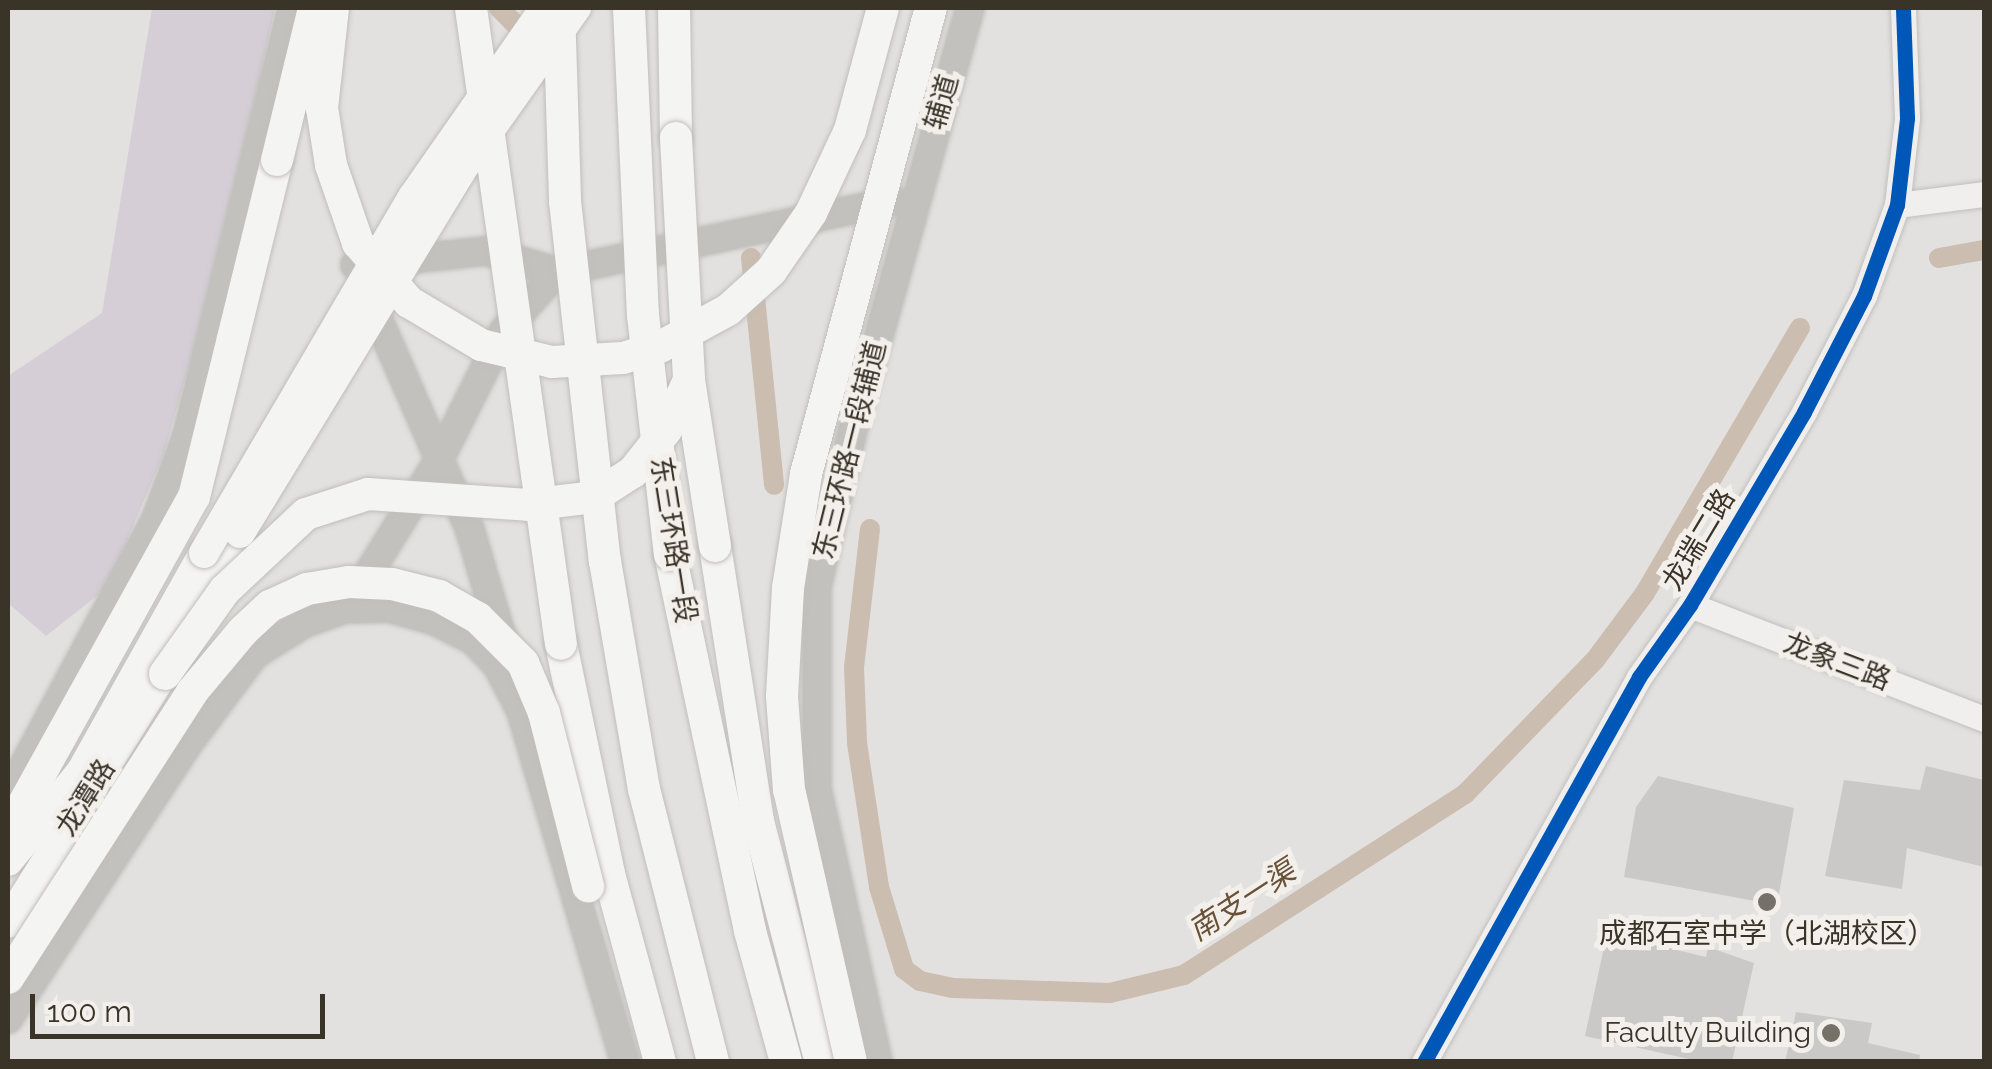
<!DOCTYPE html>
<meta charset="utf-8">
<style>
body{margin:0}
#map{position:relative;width:1992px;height:1069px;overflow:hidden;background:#e3e1df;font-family:Raleway,"Noto Sans SC",sans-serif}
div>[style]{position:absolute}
.green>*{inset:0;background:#d5ced6}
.canal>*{height:20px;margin:-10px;padding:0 10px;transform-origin:10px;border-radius:10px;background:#cbbdaf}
.building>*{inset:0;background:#cbc9c7}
.roads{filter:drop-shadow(0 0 2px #c1bfbd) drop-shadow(0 0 2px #c1bfbd)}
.tertiary>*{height:25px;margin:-12.5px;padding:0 12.5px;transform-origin:12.5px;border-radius:12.5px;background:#f0efee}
.secondary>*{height:28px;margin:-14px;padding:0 14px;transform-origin:14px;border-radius:14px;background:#c3c1bd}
.primary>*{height:30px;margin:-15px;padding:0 15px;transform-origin:15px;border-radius:15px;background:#f4f4f3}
.trunk>*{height:32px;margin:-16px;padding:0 16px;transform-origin:16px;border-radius:16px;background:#f4f4f3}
.bridges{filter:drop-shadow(0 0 2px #c0bebb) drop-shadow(0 0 2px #c0bebb)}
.primary-bridge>*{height:30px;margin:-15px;padding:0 15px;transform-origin:15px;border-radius:15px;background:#f4f4f3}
.trunk-bridge>*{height:32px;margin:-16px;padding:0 16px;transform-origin:16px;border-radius:16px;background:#f4f4f3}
.cycleway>*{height:15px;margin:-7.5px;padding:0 7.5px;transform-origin:7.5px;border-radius:7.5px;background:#0057b8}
.dots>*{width:28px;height:28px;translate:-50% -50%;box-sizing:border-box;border:5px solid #f3f0ec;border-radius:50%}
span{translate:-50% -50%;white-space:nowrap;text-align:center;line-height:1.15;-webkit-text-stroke:10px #f3f0ec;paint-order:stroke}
.street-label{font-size:28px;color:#3a3328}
.poi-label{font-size:28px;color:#3a3328}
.right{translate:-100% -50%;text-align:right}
.water-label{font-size:30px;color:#695137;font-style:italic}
.frame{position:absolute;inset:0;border:10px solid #3a3328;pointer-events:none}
.scale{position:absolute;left:30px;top:994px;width:295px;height:45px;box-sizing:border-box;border:5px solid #3a3328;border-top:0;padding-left:12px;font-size:30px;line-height:35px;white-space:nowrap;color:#3a3328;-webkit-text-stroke:8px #f3f0ec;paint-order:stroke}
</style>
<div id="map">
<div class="green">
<div style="clip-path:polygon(152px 8px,275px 8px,220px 256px,164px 453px,107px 588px,46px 636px,8px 603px,8px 376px,102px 313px)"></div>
</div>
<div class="canal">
<div style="left:499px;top:8px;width:44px;rotate:45deg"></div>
<div style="left:751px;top:258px;width:228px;rotate:84.2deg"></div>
<div style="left:1939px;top:258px;width:46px;rotate:-10.1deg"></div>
<div style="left:870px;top:529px;width:139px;rotate:96.6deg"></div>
<div style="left:854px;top:667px;width:76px;rotate:87.7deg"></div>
<div style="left:857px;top:743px;width:146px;rotate:81.3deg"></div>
<div style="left:879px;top:887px;width:86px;rotate:73deg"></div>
<div style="left:904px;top:969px;width:20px;rotate:37deg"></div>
<div style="left:920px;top:981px;width:33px;rotate:12deg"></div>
<div style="left:952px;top:988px;width:158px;rotate:1.8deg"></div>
<div style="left:1110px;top:993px;width:76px;rotate:-13.7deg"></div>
<div style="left:1184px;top:975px;width:334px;rotate:-32.8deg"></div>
<div style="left:1465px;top:794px;width:187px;rotate:-45.9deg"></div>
<div style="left:1595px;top:660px;width:84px;rotate:-53.3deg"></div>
<div style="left:1645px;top:593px;width:307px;rotate:-59.7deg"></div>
</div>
<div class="building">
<div style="clip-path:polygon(1926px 766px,1984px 780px,1984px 867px,1907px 848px,1902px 889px,1825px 876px,1844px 780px,1920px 790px)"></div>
<div style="clip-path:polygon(1658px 776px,1794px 808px,1777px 905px,1624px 877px,1636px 807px)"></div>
<div style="clip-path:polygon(1607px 933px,1706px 957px,1708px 947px,1754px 963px,1732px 1062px,1702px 1062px,1585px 1036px)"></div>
<div style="clip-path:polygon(1796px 1012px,1872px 1023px,1868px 1043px,1920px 1055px,1919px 1062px,1785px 1062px)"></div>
</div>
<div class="roads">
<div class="tertiary">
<div style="left:1897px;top:205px;width:88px;rotate:-7.2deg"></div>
<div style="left:1690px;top:605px;width:315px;rotate:21.2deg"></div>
<div style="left:1424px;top:1062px;width:441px;rotate:-60.8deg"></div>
<div style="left:1639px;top:677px;width:88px;rotate:-54.7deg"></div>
<div style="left:1690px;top:605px;width:224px;rotate:-59.4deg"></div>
<div style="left:1804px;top:412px;width:131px;rotate:-62.7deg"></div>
<div style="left:1864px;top:296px;width:97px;rotate:-70.1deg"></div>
<div style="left:1897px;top:205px;width:88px;rotate:-83.4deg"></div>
<div style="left:1907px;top:118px;width:110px;rotate:-92.1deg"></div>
</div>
<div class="secondary">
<div style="left:355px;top:265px;width:133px;rotate:-6.1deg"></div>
<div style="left:487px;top:251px;width:73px;rotate:16.7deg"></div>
<div style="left:557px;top:272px;width:344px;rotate:-11.9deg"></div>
<div style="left:368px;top:296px;width:252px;rotate:66.4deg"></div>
<div style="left:469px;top:527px;width:129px;rotate:73.4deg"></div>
<div style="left:355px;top:595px;width:159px;rotate:-58.1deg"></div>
<div style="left:439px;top:460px;width:144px;rotate:-63.3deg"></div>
<div style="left:504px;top:331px;width:79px;rotate:-48.1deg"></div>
<div style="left:8px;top:795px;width:313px;rotate:-61.8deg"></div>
<div style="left:156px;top:519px;width:90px;rotate:-69.7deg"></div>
<div style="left:187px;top:435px;width:440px;rotate:-76.2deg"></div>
<div style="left:8px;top:1019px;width:327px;rotate:-56.8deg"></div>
<div style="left:187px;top:745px;width:114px;rotate:-53.2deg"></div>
<div style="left:255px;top:654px;width:59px;rotate:-31.8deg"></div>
<div style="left:305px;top:623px;width:42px;rotate:-19.3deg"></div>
<div style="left:345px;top:609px;width:44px;rotate:-1.3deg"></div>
<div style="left:389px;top:608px;width:46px;rotate:15.3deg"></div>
<div style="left:433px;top:620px;width:45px;rotate:26.6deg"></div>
<div style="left:473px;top:640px;width:35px;rotate:46deg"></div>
<div style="left:497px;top:665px;width:52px;rotate:62.4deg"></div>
<div style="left:521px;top:711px;width:366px;rotate:73.5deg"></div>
<div style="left:878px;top:1062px;width:281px;rotate:-102.6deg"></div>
<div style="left:817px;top:788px;width:202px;rotate:-90deg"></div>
<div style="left:817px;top:586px;width:164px;rotate:-77deg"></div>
<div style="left:854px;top:426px;width:434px;rotate:-74.5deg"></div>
</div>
<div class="primary">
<div style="left:199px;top:610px;width:87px;rotate:-62deg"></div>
<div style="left:8px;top:861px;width:115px;rotate:-50.6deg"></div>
<div style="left:81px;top:772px;width:251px;rotate:-60.7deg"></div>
<div style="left:8px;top:923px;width:316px;rotate:-58.1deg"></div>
</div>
<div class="trunk">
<div style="left:674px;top:8px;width:130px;rotate:89.1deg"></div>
<div style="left:715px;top:546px;width:278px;rotate:81.1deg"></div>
<div style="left:758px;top:821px;width:249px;rotate:75.4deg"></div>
<div style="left:670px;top:554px;width:385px;rotate:78deg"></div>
<div style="left:750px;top:931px;width:136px;rotate:74.6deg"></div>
<div style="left:561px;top:644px;width:235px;rotate:78.2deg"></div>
<div style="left:609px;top:874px;width:195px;rotate:74.8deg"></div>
<div style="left:8px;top:832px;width:383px;rotate:-61deg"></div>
<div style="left:194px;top:497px;width:347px;rotate:-76.2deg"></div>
</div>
</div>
<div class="bridges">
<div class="primary-bridge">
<div style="left:240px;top:533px;width:430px;rotate:-58.6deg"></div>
<div style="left:464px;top:166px;width:194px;rotate:-54.7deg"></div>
<div style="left:204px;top:553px;width:413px;rotate:-59.6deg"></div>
<div style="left:413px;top:197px;width:231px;rotate:-55.1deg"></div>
</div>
<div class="trunk-bridge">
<div style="left:333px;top:8px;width:101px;rotate:96.3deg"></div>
<div style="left:322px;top:108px;width:58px;rotate:81deg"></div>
<div style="left:331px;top:165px;width:83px;rotate:70.9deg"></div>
<div style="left:358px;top:243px;width:78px;rotate:49.2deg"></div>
<div style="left:409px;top:302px;width:84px;rotate:30.8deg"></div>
<div style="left:481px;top:345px;width:73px;rotate:13.5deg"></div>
<div style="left:552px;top:362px;width:71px;rotate:-3.2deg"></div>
<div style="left:623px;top:358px;width:39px;rotate:-17deg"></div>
<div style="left:660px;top:347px;width:77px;rotate:-28.6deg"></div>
<div style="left:728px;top:310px;width:58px;rotate:-42.2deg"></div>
<div style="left:771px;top:271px;width:70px;rotate:-55.4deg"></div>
<div style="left:811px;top:213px;width:92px;rotate:-64.8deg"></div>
<div style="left:850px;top:130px;width:126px;rotate:-74.9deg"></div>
<div style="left:471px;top:8px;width:642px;rotate:81.95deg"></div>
<div style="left:559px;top:8px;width:193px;rotate:88.2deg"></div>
<div style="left:565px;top:201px;width:362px;rotate:83.7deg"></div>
<div style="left:605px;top:561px;width:231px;rotate:80.3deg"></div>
<div style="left:644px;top:789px;width:282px;rotate:75.8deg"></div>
<div style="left:629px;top:8px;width:307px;rotate:87.4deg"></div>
<div style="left:643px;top:315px;width:241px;rotate:83.6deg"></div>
<div style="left:676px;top:138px;width:242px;rotate:86.9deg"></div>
<div style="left:689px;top:380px;width:168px;rotate:81.1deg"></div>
<div style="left:277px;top:160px;width:152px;rotate:-76.3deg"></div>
<div style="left:165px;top:674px;width:103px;rotate:-54.5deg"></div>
<div style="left:225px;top:590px;width:111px;rotate:-43.2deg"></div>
<div style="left:306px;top:514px;width:65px;rotate:-17.9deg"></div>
<div style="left:368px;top:494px;width:160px;rotate:3.9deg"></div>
<div style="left:528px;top:505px;width:66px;rotate:-6.9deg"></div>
<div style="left:594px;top:497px;width:46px;rotate:-32.7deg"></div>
<div style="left:633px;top:472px;width:53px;rotate:-51.8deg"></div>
<div style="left:666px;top:430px;width:55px;rotate:-65.3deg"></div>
<div style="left:8px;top:978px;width:340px;rotate:-57.2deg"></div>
<div style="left:192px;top:692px;width:80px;rotate:-50.1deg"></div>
<div style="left:243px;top:631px;width:37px;rotate:-43deg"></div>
<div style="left:270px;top:606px;width:41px;rotate:-24.7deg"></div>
<div style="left:307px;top:589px;width:43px;rotate:-9.5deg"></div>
<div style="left:349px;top:582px;width:43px;rotate:2.7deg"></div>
<div style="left:392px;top:584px;width:49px;rotate:14.3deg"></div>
<div style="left:439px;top:596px;width:45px;rotate:29.4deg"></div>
<div style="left:478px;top:618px;width:64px;rotate:45deg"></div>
<div style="left:523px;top:663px;width:54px;rotate:67.2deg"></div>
<div style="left:544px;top:713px;width:179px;rotate:75.7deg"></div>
<div style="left:851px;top:1062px;width:279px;rotate:-102.8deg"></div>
<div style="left:789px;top:790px;width:94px;rotate:-94.3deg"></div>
<div style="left:782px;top:696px;width:108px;rotate:-86.8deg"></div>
<div style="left:788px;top:588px;width:115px;rotate:-81deg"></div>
<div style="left:806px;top:474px;width:482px;rotate:-75deg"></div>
</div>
</div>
<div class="cycleway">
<div style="left:1424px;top:1062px;width:441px;rotate:-60.8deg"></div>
<div style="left:1639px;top:677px;width:88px;rotate:-54.7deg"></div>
<div style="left:1690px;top:605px;width:224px;rotate:-59.4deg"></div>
<div style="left:1804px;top:412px;width:131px;rotate:-62.7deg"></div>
<div style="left:1864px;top:296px;width:97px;rotate:-70.1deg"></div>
<div style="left:1897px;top:205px;width:88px;rotate:-83.4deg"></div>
<div style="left:1907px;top:118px;width:110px;rotate:-92.1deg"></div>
</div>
<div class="dots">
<div style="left:1767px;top:902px;background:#757068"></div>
<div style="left:1831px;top:1033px;background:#757068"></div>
</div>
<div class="street-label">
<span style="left:942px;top:102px;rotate:-74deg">辅道</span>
<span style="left:850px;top:450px;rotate:-76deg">东三环路一段辅道</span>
<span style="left:673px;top:540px;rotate:81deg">东三环路一段</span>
<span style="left:1699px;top:540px;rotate:-59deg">龙瑞二路</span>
<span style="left:1837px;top:662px;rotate:21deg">龙象三路</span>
<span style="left:86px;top:798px;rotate:-58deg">龙潭路</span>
</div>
<div class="poi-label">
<span style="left:1767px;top:934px">成都石室中学（北湖校区）</span>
<span class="right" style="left:1811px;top:1033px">Faculty Building</span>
</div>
<div class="water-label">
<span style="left:1242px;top:901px;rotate:-33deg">南支一渠</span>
</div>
<div class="frame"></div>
<div class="scale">100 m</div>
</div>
